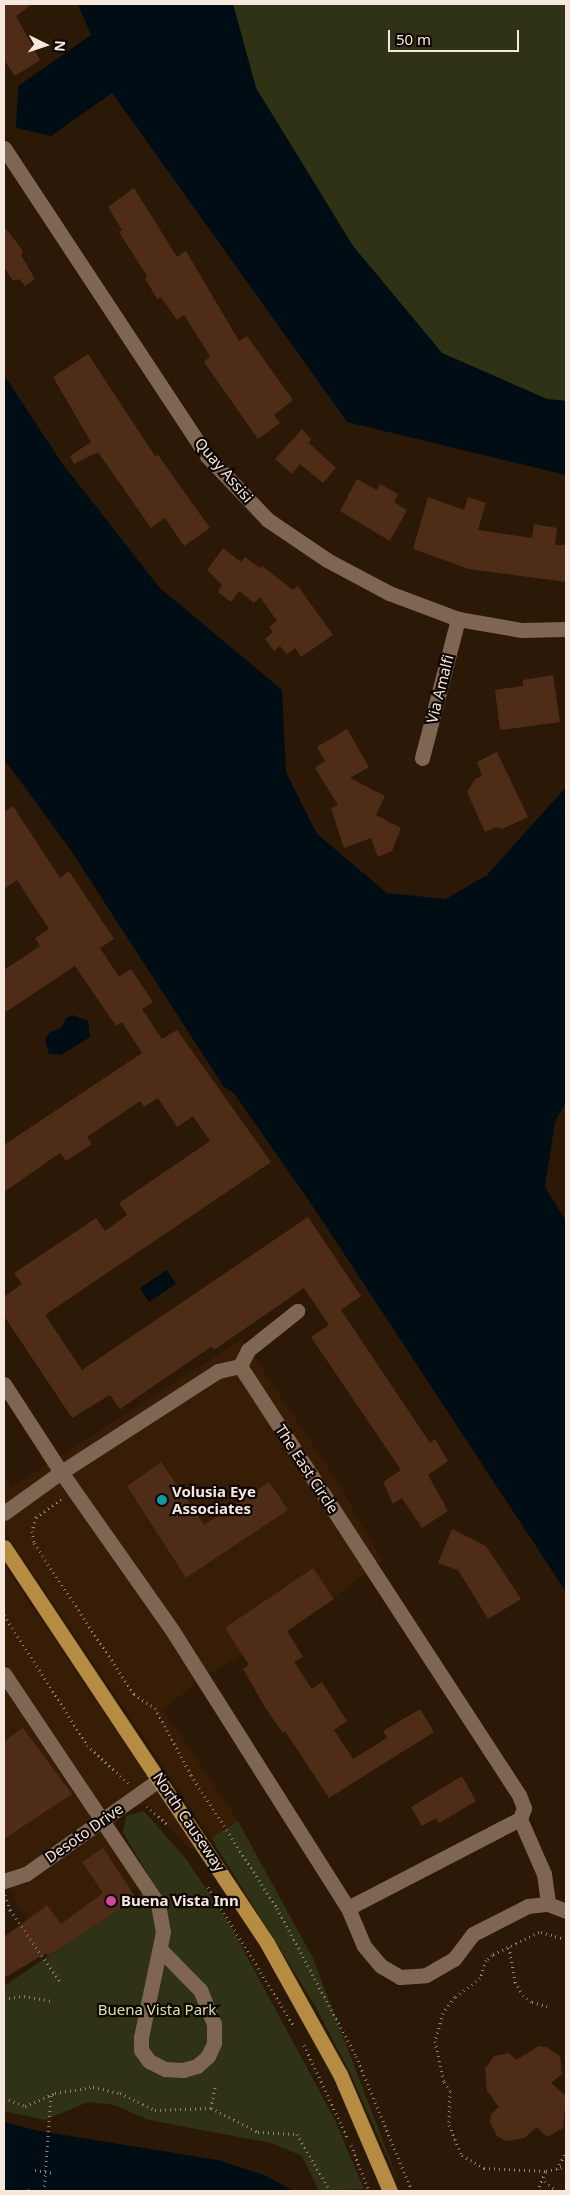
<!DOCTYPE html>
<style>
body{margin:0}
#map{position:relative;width:570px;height:2195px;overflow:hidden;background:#2c1806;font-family:"Noto Sans",sans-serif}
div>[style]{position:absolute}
.built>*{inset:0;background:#371d05}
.green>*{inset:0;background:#2f3214}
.water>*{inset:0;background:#000d15}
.building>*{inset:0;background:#4e2c18}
.path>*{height:3px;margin-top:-1.5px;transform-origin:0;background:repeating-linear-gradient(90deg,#948375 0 1px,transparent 0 5px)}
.minor>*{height:15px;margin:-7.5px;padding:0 7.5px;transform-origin:7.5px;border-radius:7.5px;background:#7f6652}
.major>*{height:15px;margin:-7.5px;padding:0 7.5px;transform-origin:7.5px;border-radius:7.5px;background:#b58c42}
.dots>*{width:14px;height:14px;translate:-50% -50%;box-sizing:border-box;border:2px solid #0e0602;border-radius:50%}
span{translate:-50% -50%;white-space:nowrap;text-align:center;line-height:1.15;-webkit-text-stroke:4.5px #0e0602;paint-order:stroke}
.street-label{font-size:15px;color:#f6e8dd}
.poi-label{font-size:15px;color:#f6e8dd;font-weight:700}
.left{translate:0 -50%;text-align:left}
.park-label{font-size:15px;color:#d7e19c}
.frame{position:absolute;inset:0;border:5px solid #f6e8dd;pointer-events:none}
.north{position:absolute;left:20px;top:20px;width:50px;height:50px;-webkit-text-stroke:4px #0e0602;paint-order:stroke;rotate:94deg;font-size:14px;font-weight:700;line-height:20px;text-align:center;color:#f6e8dd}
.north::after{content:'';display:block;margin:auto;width:18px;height:22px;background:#f6e8dd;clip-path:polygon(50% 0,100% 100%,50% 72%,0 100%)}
.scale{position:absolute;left:388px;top:30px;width:131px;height:22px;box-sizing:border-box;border:2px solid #f6e8dd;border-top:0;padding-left:6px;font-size:15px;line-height:18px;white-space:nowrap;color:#f6e8dd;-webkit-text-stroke:4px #0e0602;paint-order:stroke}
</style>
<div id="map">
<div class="built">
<div style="clip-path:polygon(242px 1339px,339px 1484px,382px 1561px,292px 1629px,211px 1672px,163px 1709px,238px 1821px,211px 1838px,4px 1530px,4px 1476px,12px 1487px)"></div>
<div style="clip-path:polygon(4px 1565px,195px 1848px,191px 1851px,148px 1804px,120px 1810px,114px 1830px,143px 1883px,46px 1947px,18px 1907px,4px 1875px)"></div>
</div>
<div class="green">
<div style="clip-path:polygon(233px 4px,566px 4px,566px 401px,547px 399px,442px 353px,353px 246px,256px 88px)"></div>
<div style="clip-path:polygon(144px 1811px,186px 1859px,229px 1923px,334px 2118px,364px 2189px,319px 2191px,302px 2156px,271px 2143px,149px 2120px,114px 2105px,88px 2102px,45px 2120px,4px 2111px,4px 1986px,154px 1885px,123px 1832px,126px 1816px)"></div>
<div style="clip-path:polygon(238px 1821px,313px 1958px,399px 2183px,349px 2071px,314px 2004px,211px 1838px)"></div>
</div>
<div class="water">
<div style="clip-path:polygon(78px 4px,233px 4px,256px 88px,353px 246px,442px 353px,547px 399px,566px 401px,566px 475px,347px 422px,112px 93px,51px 136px,16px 128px,18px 86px,91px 35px)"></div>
<div style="clip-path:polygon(4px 375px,62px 463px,159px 587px,282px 690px,286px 772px,317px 834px,387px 893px,446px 899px,487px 875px,566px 787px,566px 1102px,555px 1122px,545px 1187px,566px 1221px,566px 1592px,318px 1214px,234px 1093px,224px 1087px,70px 849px,4px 759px)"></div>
<div style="clip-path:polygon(73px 1015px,88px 1021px,90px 1037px,61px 1055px,49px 1054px,45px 1040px,49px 1033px,62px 1027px,66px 1018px)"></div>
<div style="clip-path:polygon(167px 1270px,176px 1284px,149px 1302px,140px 1288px)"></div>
<div style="clip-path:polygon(4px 2122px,39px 2131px,218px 2160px,264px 2175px,294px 2191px,4px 2191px)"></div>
</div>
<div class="building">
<div style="clip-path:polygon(4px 4px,32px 4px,16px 16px,40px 60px,15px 76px,4px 60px)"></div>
<div style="clip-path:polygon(134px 188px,177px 257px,186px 251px,239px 341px,247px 336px,293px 400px,274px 415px,280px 423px,258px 439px,204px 362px,210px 356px,184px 315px,177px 320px,161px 297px,157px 299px,145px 278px,147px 276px,119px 232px,122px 230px,108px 207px)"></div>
<div style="clip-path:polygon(4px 226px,23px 251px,21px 255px,35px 279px,25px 286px,19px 279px,13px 281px,4px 267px)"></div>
<div style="clip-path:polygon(88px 354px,155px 456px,158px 455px,210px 528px,184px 546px,165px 518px,151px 528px,98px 452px,74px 464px,70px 456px,91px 442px,53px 377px)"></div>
<div style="clip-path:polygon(302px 429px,311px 439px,309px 443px,336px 468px,323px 483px,300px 464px,292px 474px,275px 459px)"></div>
<div style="clip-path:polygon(357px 479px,377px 490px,380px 484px,398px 494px,394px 502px,407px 510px,390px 541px,340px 511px)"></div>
<div style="clip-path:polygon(428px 497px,464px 510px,468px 497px,486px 503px,478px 530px,532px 538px,534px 524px,557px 528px,555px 545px,566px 545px,566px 582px,469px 569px,413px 549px)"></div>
<div style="clip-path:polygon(223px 548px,241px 562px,245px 557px,260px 568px,262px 566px,293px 590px,298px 586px,333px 635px,301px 657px,295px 648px,287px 655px,280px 646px,274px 651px,265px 639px,273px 632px,269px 627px,277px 621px,260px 597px,254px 603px,239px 591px,231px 602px,218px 592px,222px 585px,207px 570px)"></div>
<div style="clip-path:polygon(553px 675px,560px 722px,500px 730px,495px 690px,523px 686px,523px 680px)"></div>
<div style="clip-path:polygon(347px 729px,369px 767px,350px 778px,385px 796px,376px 815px,401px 828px,392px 851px,378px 857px,371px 838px,344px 848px,331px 808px,338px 805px,315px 768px,325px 761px,317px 747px)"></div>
<div style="clip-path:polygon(497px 752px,528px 817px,502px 829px,496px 827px,485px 832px,467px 792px,475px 779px,482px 776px,477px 762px)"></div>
<div style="clip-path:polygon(13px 806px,60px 878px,69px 871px,114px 939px,100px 948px,119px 977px,131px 969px,153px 1002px,142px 1009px,162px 1039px,177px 1030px,271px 1162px,45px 1315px,82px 1370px,308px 1217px,361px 1296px,341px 1310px,430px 1443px,435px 1439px,448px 1461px,428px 1475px,448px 1511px,422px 1528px,402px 1498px,393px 1504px,383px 1482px,401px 1470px,311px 1337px,329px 1325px,304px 1288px,214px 1350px,212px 1346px,120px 1409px,110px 1395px,72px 1418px,4px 1316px,4px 1297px,22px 1284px,14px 1273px,96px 1218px,105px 1231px,127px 1215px,119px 1203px,210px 1141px,193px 1116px,177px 1127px,158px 1098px,144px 1107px,140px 1101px,87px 1137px,92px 1144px,66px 1161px,60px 1153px,4px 1192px,4px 1145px,142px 1053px,122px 1022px,116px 1026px,75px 966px,4px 1013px,4px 970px,40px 946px,35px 938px,49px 929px,17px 880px,4px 889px,4px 812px)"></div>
<div style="clip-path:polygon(161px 1462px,204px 1525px,269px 1482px,288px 1510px,186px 1578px,127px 1486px)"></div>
<div style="clip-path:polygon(452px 1529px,486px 1546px,521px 1599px,488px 1619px,458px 1570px,438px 1563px)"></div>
<div style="clip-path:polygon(313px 1568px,334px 1599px,287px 1631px,303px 1657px,294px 1662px,312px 1689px,322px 1682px,347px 1721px,334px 1730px,353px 1759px,387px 1738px,383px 1731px,420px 1709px,434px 1732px,329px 1798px,285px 1731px,283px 1733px,266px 1709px,243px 1669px,249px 1665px,225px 1628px)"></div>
<div style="clip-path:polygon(23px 1728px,72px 1794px,4px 1839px,4px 1741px)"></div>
<div style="clip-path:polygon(462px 1776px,476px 1801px,439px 1823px,436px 1818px,422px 1826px,411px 1807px)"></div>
<div style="clip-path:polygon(103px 1848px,136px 1898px,48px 1956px,46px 1953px,4px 1978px,4px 1937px,47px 1905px,61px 1924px,103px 1893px,82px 1862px)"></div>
<div style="clip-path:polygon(539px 2046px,546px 2047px,560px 2056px,562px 2074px,551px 2083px,566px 2096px,563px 2128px,547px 2137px,537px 2127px,524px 2138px,506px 2141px,497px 2136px,490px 2122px,491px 2114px,499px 2107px,487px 2091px,485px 2069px,494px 2056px,509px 2053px,516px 2060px)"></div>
</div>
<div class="path">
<div style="left:61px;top:1499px;width:31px;rotate:144deg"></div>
<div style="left:36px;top:1517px;width:15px;rotate:106deg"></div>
<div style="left:32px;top:1531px;width:12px;rotate:81deg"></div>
<div style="left:34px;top:1543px;width:181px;rotate:56.5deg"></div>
<div style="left:134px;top:1694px;width:25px;rotate:34deg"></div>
<div style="left:155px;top:1708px;width:76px;rotate:61.8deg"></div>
<div style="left:191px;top:1775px;width:158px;rotate:57.1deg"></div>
<div style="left:277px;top:1908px;width:168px;rotate:61.9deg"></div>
<div style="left:356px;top:2056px;width:146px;rotate:67.5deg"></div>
<div style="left:4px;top:1615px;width:154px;rotate:57.4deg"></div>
<div style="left:87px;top:1745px;width:57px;rotate:42.9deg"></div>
<div style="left:147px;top:1806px;width:27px;rotate:42deg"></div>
<div style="left:208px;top:1887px;width:163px;rotate:58.3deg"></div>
<div style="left:5px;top:1895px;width:16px;rotate:72deg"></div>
<div style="left:10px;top:1910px;width:90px;rotate:54.9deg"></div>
<div style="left:566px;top:1939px;width:28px;rotate:-165deg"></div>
<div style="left:539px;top:1932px;width:52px;rotate:153.9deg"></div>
<div style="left:492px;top:1955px;width:8px;rotate:140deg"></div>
<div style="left:486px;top:1960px;width:19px;rotate:108deg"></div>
<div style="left:480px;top:1978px;width:31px;rotate:143deg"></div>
<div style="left:455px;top:1997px;width:20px;rotate:127deg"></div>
<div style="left:443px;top:2013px;width:29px;rotate:106deg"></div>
<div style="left:435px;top:2041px;width:42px;rotate:77.6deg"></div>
<div style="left:444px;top:2082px;width:11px;rotate:56deg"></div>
<div style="left:450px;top:2091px;width:34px;rotate:92deg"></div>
<div style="left:449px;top:2125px;width:33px;rotate:67deg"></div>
<div style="left:462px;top:2155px;width:26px;rotate:31deg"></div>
<div style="left:484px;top:2168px;width:62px;rotate:2.8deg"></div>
<div style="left:546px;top:2171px;width:21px;rotate:-14deg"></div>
<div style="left:509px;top:1947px;width:36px;rotate:80deg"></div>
<div style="left:515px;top:1982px;width:15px;rotate:58deg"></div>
<div style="left:523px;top:1995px;width:11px;rotate:38deg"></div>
<div style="left:532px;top:2002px;width:18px;rotate:16deg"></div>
<div style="left:4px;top:1999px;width:20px;rotate:-9deg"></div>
<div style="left:24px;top:1996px;width:28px;rotate:10deg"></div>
<div style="left:304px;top:2045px;width:104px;rotate:64.9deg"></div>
<div style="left:4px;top:2098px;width:22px;rotate:21deg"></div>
<div style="left:25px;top:2106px;width:33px;rotate:-23deg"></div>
<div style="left:55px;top:2093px;width:38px;rotate:-9deg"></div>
<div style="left:93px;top:2087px;width:28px;rotate:13deg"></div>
<div style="left:120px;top:2093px;width:39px;rotate:26deg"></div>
<div style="left:155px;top:2110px;width:56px;rotate:-2deg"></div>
<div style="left:211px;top:2108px;width:53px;rotate:27.1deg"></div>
<div style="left:258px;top:2132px;width:39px;rotate:3deg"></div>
<div style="left:297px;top:2134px;width:66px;rotate:59.9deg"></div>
<div style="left:211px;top:2108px;width:25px;rotate:-79deg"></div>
<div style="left:351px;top:2145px;width:49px;rotate:68.6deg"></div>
<div style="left:557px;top:2169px;width:19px;rotate:-62deg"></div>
<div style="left:35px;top:2170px;width:19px;rotate:9deg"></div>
<div style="left:545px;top:2181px;width:16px;rotate:40deg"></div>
<div style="left:28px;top:2190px;width:5px;rotate:11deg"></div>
<div style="left:44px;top:2191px;width:96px;rotate:-85.8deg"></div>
<div style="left:537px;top:2191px;width:22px;rotate:-66deg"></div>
</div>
<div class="minor">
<div style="left:4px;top:148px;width:369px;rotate:56.6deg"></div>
<div style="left:207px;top:456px;width:88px;rotate:46.4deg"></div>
<div style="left:268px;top:520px;width:71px;rotate:34.1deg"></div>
<div style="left:327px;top:560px;width:70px;rotate:28deg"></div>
<div style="left:389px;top:593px;width:74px;rotate:20.6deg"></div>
<div style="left:458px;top:619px;width:65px;rotate:9.8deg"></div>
<div style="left:522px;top:630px;width:44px;rotate:-1.3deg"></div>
<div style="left:422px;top:758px;width:144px;rotate:-75.5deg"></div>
<div style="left:240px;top:1366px;width:18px;rotate:-63deg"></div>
<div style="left:248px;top:1350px;width:63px;rotate:-38.5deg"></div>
<div style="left:4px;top:1384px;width:105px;rotate:57.1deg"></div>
<div style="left:61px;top:1472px;width:193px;rotate:54.9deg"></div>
<div style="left:172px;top:1630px;width:329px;rotate:57.7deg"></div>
<div style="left:348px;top:1908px;width:194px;rotate:-27.4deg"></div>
<div style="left:520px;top:1819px;width:12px;rotate:-70deg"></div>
<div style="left:524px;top:1808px;width:14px;rotate:-111deg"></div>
<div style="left:519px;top:1795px;width:512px;rotate:-123.04deg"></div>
<div style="left:240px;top:1366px;width:23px;rotate:167deg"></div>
<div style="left:218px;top:1371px;width:187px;rotate:147.2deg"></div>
<div style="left:61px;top:1472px;width:70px;rotate:144.3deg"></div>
<div style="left:4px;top:1674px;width:277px;rotate:56.2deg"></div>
<div style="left:158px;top:1904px;width:28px;rotate:80deg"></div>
<div style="left:163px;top:1932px;width:107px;rotate:101.8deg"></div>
<div style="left:141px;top:2037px;width:13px;rotate:90deg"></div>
<div style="left:141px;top:2050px;width:14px;rotate:54deg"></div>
<div style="left:149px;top:2061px;width:18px;rotate:27deg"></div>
<div style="left:165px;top:2069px;width:18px;rotate:3deg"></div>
<div style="left:183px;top:2070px;width:15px;rotate:-16deg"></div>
<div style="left:197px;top:2066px;width:15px;rotate:-42deg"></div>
<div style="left:208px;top:2056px;width:14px;rotate:-65deg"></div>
<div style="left:214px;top:2043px;width:19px;rotate:-90deg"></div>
<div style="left:214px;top:2024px;width:37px;rotate:-112deg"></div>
<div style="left:200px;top:1990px;width:57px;rotate:-134.3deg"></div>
<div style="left:520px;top:1819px;width:60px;rotate:66.4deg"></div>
<div style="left:544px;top:1874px;width:30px;rotate:82deg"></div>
<div style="left:4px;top:1881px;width:23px;rotate:-18deg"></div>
<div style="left:26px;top:1874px;width:164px;rotate:-35.3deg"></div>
<div style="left:348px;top:1908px;width:41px;rotate:67.2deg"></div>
<div style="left:364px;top:1946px;width:26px;rotate:50deg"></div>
<div style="left:381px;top:1966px;width:22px;rotate:30deg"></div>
<div style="left:400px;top:1977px;width:26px;rotate:-4deg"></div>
<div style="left:426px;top:1975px;width:32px;rotate:-30deg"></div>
<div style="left:454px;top:1959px;width:31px;rotate:-53deg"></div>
<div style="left:473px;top:1934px;width:62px;rotate:-27deg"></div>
<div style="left:528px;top:1906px;width:20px;rotate:-6deg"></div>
<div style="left:548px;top:1904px;width:19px;rotate:21deg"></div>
</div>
<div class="major">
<div style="left:4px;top:1547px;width:475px;rotate:56.4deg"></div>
<div style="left:267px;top:1943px;width:150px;rotate:60.9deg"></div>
<div style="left:340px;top:2074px;width:127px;rotate:66.9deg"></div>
</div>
<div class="dots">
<div style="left:162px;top:1500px;background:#0f9aa8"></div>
<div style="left:111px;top:1901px;background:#d1479c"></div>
</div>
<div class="street-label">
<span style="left:224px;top:470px;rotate:49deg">Quay Assisi</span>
<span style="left:440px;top:689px;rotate:-76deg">Via Amalfi</span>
<span style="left:307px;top:1469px;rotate:57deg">The East Circle</span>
<span style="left:189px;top:1822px;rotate:56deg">North Causeway</span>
<span style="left:84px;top:1833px;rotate:-35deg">Desoto Drive</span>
</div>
<div class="poi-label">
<span class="left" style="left:172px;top:1500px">Volusia Eye<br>Associates</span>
<span class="left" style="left:121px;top:1901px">Buena Vista Inn</span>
</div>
<div class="park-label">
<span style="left:157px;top:2010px">Buena Vista Park</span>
</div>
<div class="frame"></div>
<div class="north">N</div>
<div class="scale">50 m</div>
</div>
